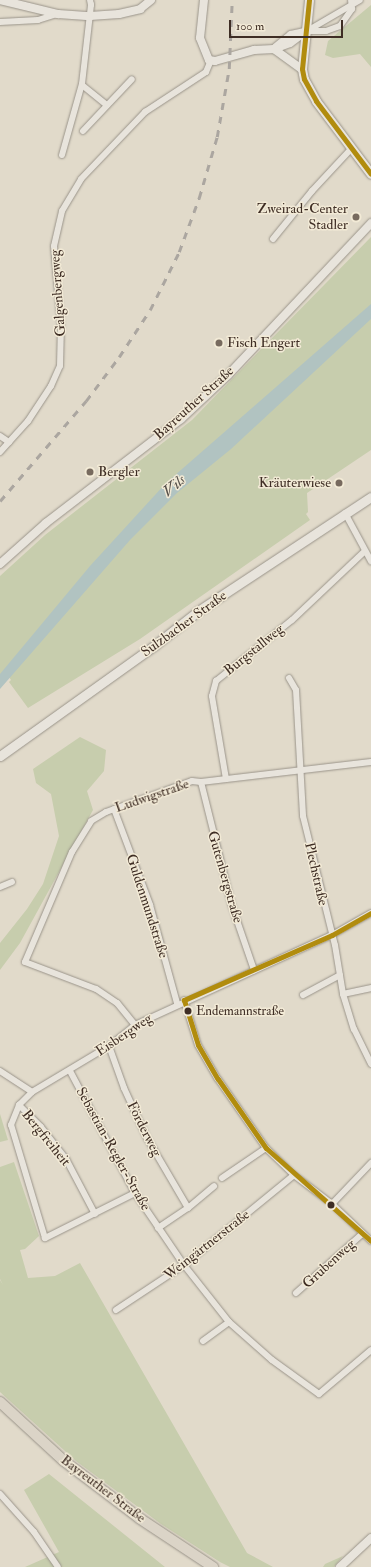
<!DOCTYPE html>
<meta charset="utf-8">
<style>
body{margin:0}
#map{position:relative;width:371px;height:1567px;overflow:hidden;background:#e1daca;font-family:"IM FELL Double Pica",serif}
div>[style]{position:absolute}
.green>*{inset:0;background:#c7cdad}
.water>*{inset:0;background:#b1c3c1}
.roads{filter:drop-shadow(0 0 1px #9a948a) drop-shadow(0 0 1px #9a948a)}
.minor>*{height:6px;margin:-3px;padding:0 3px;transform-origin:3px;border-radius:3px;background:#e8e4dc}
.tertiary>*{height:8px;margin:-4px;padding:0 4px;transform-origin:4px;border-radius:4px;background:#e8e4dc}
.secondary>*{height:9px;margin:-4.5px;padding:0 4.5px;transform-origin:4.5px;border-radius:4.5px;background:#e8e4dc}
.primary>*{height:10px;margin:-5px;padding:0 5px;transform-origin:5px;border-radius:5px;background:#dbd4c7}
.rail>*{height:2.5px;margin-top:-1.25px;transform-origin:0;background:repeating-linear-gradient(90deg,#aba6a0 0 7px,transparent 0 14px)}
.bus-1>*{height:5px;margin:-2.5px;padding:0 2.5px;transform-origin:2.5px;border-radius:2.5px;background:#b18c0e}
.dots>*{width:11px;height:11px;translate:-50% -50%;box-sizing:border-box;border:2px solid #f2ead6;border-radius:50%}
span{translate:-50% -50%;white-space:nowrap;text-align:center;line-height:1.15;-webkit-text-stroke:3px #f2ead6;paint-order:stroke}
.bus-label{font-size:13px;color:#3e2d24}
.left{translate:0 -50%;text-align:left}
.poi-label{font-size:14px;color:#3e2d24}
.right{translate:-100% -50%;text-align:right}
.street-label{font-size:14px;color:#3e2d24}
.water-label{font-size:15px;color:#56504a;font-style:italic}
.scale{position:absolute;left:229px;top:20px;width:114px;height:18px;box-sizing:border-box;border:2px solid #3e2d24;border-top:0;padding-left:5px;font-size:12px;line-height:14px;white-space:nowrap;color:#3e2d24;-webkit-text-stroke:3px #f2ead6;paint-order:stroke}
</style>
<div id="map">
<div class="green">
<div style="clip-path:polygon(371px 5px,371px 67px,360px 54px,333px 58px,325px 55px,328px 41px)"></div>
<div style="clip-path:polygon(371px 237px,371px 450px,307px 493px,308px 512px,306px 514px,310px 520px,140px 639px,28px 708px,9px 682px,11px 680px,5px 671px,0 677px,0 576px,45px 535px,192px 420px)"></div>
<div style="clip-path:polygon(80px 737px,106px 750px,104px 771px,87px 791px,93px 810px,20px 943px,0 970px,0 943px,27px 909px,43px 884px,59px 836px,51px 794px,36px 783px,33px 769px)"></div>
<div style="clip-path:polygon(0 1114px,8px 1140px,0 1142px)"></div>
<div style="clip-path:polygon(14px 1162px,39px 1236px,25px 1249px,20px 1250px,28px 1278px,55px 1276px,80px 1263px,247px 1553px,273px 1567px,230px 1567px,220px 1562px,161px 1524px,76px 1461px,0 1392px,0 1280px,3px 1285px,0 1279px,0 1167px)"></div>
<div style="clip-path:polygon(49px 1474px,165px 1567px,25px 1567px,59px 1552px,24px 1490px)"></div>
<div style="clip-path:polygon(343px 1556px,334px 1567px,323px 1567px,325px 1564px)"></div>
</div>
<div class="water">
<div style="clip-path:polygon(371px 304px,371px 319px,231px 449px,177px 493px,130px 540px,0 689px,0 674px,90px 566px,166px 483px)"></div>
</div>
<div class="roads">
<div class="minor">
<div style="left:0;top:22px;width:38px;rotate:-3deg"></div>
<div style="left:38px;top:20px;width:20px;rotate:-18deg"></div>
<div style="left:306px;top:31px;width:20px"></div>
<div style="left:326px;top:31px;width:15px;rotate:-20deg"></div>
<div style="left:340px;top:26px;width:21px;rotate:-55deg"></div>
<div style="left:352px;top:9px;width:9px;rotate:-96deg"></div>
<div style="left:307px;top:31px;width:61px;rotate:-30.3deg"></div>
<div style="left:82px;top:85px;width:32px;rotate:39deg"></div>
<div style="left:83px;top:131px;width:71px;rotate:-46.7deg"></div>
<div style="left:62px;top:155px;width:74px;rotate:-74.3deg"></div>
<div style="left:82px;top:84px;width:80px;rotate:-83.5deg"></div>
<div style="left:91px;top:5px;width:5px;rotate:-101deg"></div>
<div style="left:273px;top:239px;width:62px;rotate:-50.9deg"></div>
<div style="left:312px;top:191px;width:59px;rotate:-47.1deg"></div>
<div style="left:0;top:436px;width:11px;rotate:34deg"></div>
<div style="left:0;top:452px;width:42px;rotate:-47.9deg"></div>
<div style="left:28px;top:421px;width:42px;rotate:-56.7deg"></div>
<div style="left:51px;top:386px;width:22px;rotate:-66deg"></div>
<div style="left:60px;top:366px;width:40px;rotate:-88.6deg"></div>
<div style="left:61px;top:326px;width:80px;rotate:-95deg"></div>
<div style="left:54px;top:246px;width:36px;rotate:-77deg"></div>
<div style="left:62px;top:211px;width:37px;rotate:-59deg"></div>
<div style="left:81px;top:179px;width:93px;rotate:-46.3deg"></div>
<div style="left:145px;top:112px;width:73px;rotate:-33.3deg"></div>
<div style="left:206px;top:72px;width:13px;rotate:-67deg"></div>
<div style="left:345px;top:513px;width:55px;rotate:61.6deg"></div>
<div style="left:289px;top:678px;width:14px;rotate:60deg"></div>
<div style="left:296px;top:690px;width:126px;rotate:86.8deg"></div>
<div style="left:303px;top:816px;width:133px;rotate:76.1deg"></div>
<div style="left:335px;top:945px;width:50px;rotate:80.7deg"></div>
<div style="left:343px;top:994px;width:37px;rotate:73deg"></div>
<div style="left:354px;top:1029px;width:39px;rotate:64deg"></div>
<div style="left:226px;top:779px;width:84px;rotate:-99.6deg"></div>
<div style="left:212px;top:696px;width:16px;rotate:-75deg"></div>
<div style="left:216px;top:681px;width:97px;rotate:-38.8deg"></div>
<div style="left:292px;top:620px;width:100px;rotate:-43.4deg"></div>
<div style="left:201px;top:782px;width:128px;rotate:76deg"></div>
<div style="left:232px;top:906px;width:68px;rotate:71deg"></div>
<div style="left:114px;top:809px;width:103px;rotate:69.4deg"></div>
<div style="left:150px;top:905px;width:102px;rotate:74.6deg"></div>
<div style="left:0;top:887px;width:13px;rotate:-23deg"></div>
<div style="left:343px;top:994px;width:29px;rotate:-12deg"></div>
<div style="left:303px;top:995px;width:42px;rotate:-28.4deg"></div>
<div style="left:184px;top:1000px;width:47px;rotate:72.7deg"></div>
<div style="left:198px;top:1045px;width:39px;rotate:60deg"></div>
<div style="left:218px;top:1079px;width:84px;rotate:55.2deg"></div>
<div style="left:266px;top:1148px;width:39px;rotate:44deg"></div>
<div style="left:294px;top:1175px;width:48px;rotate:37.3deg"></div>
<div style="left:332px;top:1204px;width:54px;rotate:43.5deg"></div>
<div style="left:135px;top:1025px;width:28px;rotate:-129deg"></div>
<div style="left:117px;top:1003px;width:25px;rotate:-146deg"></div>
<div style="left:96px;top:989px;width:76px;rotate:-159.2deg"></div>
<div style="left:25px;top:962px;width:120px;rotate:-66.9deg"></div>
<div style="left:72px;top:852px;width:36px;rotate:-58deg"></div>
<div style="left:91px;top:821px;width:17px;rotate:-31deg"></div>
<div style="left:106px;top:812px;width:91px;rotate:-19.8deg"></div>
<div style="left:192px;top:781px;width:9px;rotate:6deg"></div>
<div style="left:201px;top:782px;width:171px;rotate:-6.7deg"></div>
<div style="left:109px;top:1046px;width:45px;rotate:70.3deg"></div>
<div style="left:124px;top:1088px;width:55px;rotate:65.3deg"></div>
<div style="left:147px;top:1138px;width:81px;rotate:59.6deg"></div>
<div style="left:0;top:1071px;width:38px;rotate:33deg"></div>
<div style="left:70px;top:1071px;width:138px;rotate:62deg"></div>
<div style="left:135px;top:1193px;width:87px;rotate:55.8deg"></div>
<div style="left:184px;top:1265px;width:73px;rotate:51.7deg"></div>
<div style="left:229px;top:1322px;width:57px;rotate:41.5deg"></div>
<div style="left:272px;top:1360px;width:58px;rotate:35.9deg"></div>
<div style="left:319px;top:1394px;width:68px;rotate:-40.2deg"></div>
<div style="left:19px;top:1105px;width:31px;rotate:45deg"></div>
<div style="left:41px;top:1127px;width:41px;rotate:52deg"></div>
<div style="left:66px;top:1159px;width:62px;rotate:62.2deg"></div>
<div style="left:222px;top:1178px;width:53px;rotate:-34.3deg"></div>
<div style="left:135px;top:1193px;width:101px;rotate:153.4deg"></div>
<div style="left:45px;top:1238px;width:118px;rotate:-106.7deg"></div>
<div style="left:11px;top:1125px;width:22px;rotate:-68deg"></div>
<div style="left:19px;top:1105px;width:18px;rotate:-45deg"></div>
<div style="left:32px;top:1092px;width:90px;rotate:-30.9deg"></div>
<div style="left:109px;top:1046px;width:33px;rotate:-39deg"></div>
<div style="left:135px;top:1025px;width:217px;rotate:-24.6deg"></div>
<div style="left:332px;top:935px;width:45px;rotate:-29.4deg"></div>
<div style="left:332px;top:1204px;width:57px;rotate:-46.4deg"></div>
<div style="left:158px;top:1228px;width:36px;rotate:-34deg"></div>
<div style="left:188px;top:1208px;width:34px;rotate:-40deg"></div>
<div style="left:296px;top:1293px;width:89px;rotate:-41.8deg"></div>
<div style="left:116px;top:1310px;width:82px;rotate:-33.5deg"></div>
<div style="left:184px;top:1265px;width:142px;rotate:-39.3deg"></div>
<div style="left:203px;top:1341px;width:32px;rotate:-36deg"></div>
<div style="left:0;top:1494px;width:51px;rotate:48.2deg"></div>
<div style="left:34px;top:1532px;width:42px;rotate:55.6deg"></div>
</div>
<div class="tertiary">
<div style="left:0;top:0;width:60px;rotate:13.6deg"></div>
<div style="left:58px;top:14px;width:32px;rotate:4deg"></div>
<div style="left:90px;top:16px;width:29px;rotate:-4deg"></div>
<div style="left:119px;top:14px;width:22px;rotate:-13deg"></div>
<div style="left:140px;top:9px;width:14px;rotate:-39deg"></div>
<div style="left:204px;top:0;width:38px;rotate:96deg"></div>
<div style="left:200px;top:38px;width:24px;rotate:68deg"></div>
<div style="left:209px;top:60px;width:6px;rotate:9deg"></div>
<div style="left:215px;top:61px;width:41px;rotate:-15.8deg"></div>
<div style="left:254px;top:50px;width:20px;rotate:-3deg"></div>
<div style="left:274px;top:49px;width:17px;rotate:-21deg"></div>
<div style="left:290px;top:43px;width:20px;rotate:-37deg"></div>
<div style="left:276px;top:47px;width:19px;rotate:-39deg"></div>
<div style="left:291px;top:35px;width:13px;rotate:-13deg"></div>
<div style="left:274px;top:49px;width:34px;rotate:36deg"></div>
<div style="left:0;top:564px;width:62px;rotate:-41.7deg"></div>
<div style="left:46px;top:523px;width:170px;rotate:-37.6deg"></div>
<div style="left:181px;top:419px;width:64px;rotate:-43.1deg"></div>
<div style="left:228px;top:375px;width:209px;rotate:-46.7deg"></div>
<div style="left:340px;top:1567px;width:42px;rotate:-43.1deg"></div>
</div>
<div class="secondary">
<div style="left:309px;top:0;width:69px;rotate:95.8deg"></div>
<div style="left:302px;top:69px;width:10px;rotate:79deg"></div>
<div style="left:304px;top:79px;width:25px;rotate:61deg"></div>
<div style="left:316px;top:101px;width:91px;rotate:53deg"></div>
<div style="left:0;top:756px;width:191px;rotate:-35.6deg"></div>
<div style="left:155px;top:645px;width:55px;rotate:-38.3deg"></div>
<div style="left:198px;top:611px;width:207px;rotate:-33.4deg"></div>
</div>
<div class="primary">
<div style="left:0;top:1402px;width:87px;rotate:42.7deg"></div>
<div style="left:64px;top:1461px;width:94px;rotate:37.2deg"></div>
<div style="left:139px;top:1518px;width:89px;rotate:33.5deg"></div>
</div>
</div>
<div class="rail">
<div style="left:0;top:501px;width:132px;rotate:-49.3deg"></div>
<div style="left:86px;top:401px;width:55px;rotate:-53.1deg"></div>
<div style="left:119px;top:357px;width:56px;rotate:-56.6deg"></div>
<div style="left:150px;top:310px;width:65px;rotate:-63.4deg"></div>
<div style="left:179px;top:252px;width:58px;rotate:-69.7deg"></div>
<div style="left:199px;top:198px;width:64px;rotate:-73.6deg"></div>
<div style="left:217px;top:137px;width:69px;rotate:-80deg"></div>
<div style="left:229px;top:69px;width:69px;rotate:-87.5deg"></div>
</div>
<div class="bus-1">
<div style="left:309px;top:0;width:69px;rotate:95.8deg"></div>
<div style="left:302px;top:69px;width:10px;rotate:79deg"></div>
<div style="left:304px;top:79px;width:25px;rotate:61deg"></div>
<div style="left:316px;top:101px;width:91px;rotate:53deg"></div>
<div style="left:371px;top:913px;width:45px;rotate:150.6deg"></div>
<div style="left:332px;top:935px;width:162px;rotate:156.3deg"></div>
<div style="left:184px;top:1000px;width:47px;rotate:72.7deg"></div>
<div style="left:198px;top:1045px;width:39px;rotate:60deg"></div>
<div style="left:218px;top:1079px;width:84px;rotate:55.2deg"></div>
<div style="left:266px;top:1148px;width:140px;rotate:41.5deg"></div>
</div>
<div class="dots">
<div style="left:356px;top:217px;background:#776a5e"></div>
<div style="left:219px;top:343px;background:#776a5e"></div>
<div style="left:90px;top:472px;background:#776a5e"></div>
<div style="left:339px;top:483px;background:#776a5e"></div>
<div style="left:188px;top:1011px;background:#3e2d24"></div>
<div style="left:331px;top:1205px;background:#3e2d24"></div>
</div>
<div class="bus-label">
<span class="left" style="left:196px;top:1011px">Endemannstraße</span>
</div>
<div class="poi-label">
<span class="right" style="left:348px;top:217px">Zweirad-Center<br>Stadler</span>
<span class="left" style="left:227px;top:343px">Fisch Engert</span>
<span class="left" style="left:98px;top:472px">Bergler</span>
<span class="right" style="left:331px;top:483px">Kräuterwiese</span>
</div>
<div class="street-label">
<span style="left:58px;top:293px;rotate:-94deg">Galgenbergweg</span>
<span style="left:194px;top:403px;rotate:-42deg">Bayreuther Straße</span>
<span style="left:184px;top:624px;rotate:-36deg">Sulzbacher Straße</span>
<span style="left:254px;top:650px;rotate:-39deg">Burgstallweg</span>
<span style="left:152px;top:796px;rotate:-19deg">Ludwigstraße</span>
<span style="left:316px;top:874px;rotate:77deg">Plechstraße</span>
<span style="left:225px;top:877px;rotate:74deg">Gutenbergstraße</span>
<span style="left:147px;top:906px;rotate:72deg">Guldenmundstraße</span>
<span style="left:124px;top:1035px;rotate:-34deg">Eisbergweg</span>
<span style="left:144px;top:1129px;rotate:63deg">Förderweg</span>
<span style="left:46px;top:1138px;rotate:51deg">Bergfreiheit</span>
<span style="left:113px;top:1149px;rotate:61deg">Sebastian-Regler-Straße</span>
<span style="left:207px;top:1245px;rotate:-38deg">Weingärtnerstraße</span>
<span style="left:329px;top:1264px;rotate:-42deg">Grubenweg</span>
<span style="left:103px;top:1489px;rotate:37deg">Bayreuther Straße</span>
</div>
<div class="water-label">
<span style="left:174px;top:486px;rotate:-41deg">Vils</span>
</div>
<div class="scale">100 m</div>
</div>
